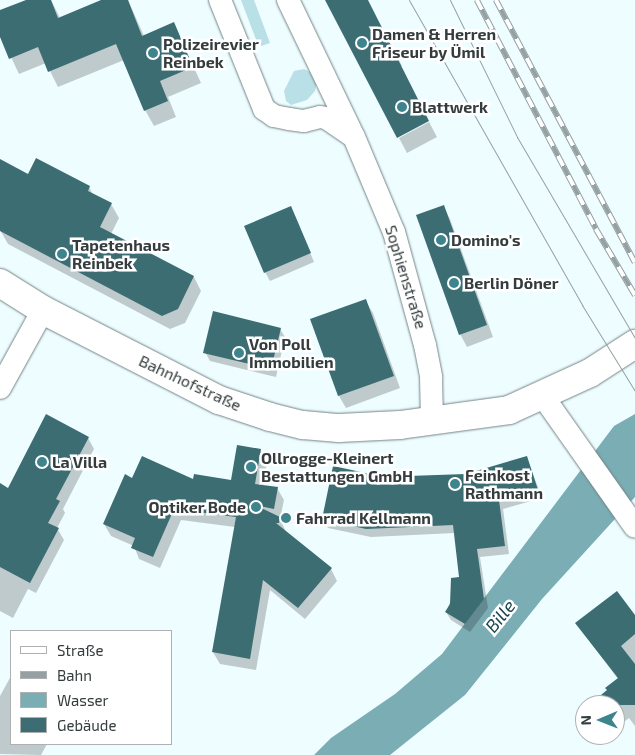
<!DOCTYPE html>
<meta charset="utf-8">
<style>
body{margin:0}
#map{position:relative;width:635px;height:755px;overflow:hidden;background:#eefdff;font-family:"Exo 2",sans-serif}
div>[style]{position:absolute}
.green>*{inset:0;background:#b9e0e6}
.water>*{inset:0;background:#7badb4}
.shadow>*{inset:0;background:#0003}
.building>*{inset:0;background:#3c6d73}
.roads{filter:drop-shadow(0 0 1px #738486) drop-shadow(0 0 1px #738486)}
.minor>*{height:22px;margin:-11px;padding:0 11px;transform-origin:11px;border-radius:11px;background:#fff}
.secondary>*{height:28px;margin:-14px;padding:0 14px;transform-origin:14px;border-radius:14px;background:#fff}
.tram>*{height:1px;margin:-0.5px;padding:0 0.5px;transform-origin:0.5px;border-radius:0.5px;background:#95a0a2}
.rail>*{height:5.5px;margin-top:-2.75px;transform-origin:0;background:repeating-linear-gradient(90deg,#fff 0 11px,#95a0a2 0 22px);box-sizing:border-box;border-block:1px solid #95a0a2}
.dots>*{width:14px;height:14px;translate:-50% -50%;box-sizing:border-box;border:2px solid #fff;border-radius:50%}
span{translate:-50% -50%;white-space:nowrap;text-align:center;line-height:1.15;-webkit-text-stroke:5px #fff;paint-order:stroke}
.poi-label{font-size:16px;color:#343c3d;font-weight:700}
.left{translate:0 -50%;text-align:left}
.right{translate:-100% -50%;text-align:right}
.street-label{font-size:16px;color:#343c3d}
.water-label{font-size:18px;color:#19474d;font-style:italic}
.legend{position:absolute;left:10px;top:630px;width:162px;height:115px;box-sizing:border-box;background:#fff;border:1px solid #aeb1b1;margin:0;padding:6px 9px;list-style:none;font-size:15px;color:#343c3d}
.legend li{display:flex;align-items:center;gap:10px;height:25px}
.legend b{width:25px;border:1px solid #aeb1b1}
.north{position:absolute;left:575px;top:695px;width:50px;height:50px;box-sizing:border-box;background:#fff;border:1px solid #aeb1b1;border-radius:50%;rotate:269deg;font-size:14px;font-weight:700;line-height:20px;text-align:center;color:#343c3d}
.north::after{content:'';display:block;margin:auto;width:18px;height:22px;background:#3d848d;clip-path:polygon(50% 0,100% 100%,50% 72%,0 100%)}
</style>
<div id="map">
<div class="green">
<div style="clip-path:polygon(241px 0,254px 0,270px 43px,261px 46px,257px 42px)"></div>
<div style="clip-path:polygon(304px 69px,312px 73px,317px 80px,315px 91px,307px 100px,291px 105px,286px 101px,284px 91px,294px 71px)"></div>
</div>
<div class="water">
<div style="clip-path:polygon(635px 414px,635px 497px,542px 599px,465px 695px,390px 755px,314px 755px,331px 738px,395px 694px,442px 654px,614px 426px)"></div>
</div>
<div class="shadow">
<div style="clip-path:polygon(29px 0,51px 0,60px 18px,104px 0,128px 0,144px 36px,174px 24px,201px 83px,168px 97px,176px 117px,154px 126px,145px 110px,124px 60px,58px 87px,46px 63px,19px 74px,0 34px,0 12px)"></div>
<div style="clip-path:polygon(326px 0,367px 0,402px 66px,400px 67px)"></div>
<div style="clip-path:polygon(429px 122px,437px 137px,407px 153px,399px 138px)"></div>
<div style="clip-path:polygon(0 161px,28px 176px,89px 187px,93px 195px,111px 204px,119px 218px,111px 234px,194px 277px,201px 291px,185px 323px,170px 329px,8px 244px,0 230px)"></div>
<div style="clip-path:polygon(443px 206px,450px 219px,493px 337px,467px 347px,460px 334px)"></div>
<div style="clip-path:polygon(295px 216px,314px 262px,270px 281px,265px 272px)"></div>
<div style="clip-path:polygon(365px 300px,373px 313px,400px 388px,346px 408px,339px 396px,311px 320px)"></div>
<div style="clip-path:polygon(280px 329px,285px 337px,276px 377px,210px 361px,205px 352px)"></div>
<div style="clip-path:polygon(88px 438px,94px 449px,63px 509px,65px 513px,57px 528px,64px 540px,36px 593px,28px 589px,13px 618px,0 611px,0 485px,8px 489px)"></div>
<div style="clip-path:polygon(260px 450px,267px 462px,263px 486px,277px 488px,284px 500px,280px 519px,286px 532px,331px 569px,337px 581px,305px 619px,270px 590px,256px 670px,220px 664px,213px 652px,235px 527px,181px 520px,160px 568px,139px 559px,134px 546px,111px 536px,104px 524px,133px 479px,232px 481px)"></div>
<div style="clip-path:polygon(527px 458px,542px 498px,503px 509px,509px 554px,480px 557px,488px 608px,470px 632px,451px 620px,446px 612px,460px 579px,455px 533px,371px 537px,328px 528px,323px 519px,334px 468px,410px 484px,466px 475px)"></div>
<div style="clip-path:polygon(635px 617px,635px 726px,629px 718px,616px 728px,615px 705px,598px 705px,618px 679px,577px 624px)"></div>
<div style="clip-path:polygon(11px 676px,11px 744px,47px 744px,41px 755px,0 754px,0 696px)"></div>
</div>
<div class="building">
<div style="clip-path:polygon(26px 0,51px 0,58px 18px,101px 0,128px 0,142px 36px,174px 22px,193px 67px,160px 81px,168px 101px,144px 111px,116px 44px,48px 72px,38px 47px,9px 59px,0 37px,0 10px)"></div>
<div style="clip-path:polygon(325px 0,368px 0,429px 121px,397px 138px)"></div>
<div style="clip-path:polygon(36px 158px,90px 186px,88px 191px,112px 203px,100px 227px,194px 276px,178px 309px,162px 316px,0 231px,0 159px,28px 174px)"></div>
<div style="clip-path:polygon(444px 205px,487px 325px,459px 335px,416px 215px)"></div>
<div style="clip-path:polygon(291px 206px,311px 253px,264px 273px,244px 226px)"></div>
<div style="clip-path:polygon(366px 299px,394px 376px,338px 396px,310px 319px)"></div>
<div style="clip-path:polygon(213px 311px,281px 328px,271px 369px,203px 353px)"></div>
<div style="clip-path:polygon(46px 414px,89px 437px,56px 499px,60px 501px,48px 523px,59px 528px,30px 583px,0 567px,0 483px,8px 488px)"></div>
<div style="clip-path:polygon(237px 445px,261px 449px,255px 484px,278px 487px,274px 509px,255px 505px,280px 517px,279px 523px,276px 523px,332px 568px,298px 608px,263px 580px,250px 659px,212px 652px,236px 517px,174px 509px,153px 557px,131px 548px,135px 538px,103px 524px,125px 474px,132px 478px,142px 456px,193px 479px,194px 474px,231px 480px)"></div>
<div style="clip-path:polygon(527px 456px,538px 490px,499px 500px,505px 546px,477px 549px,484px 599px,465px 624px,445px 612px,450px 604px,451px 578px,459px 577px,453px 525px,366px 529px,322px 519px,333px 466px,408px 482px,408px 476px,466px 474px)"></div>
<div style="clip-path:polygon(617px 591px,635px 615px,635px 634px,621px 646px,635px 664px,635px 705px,589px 705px,607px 690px,605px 688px,618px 678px,575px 623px)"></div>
</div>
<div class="roads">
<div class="minor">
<div style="left:220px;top:0;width:118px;rotate:68deg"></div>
<div style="left:264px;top:109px;width:12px;rotate:35deg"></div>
<div style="left:274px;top:116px;width:15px;rotate:11deg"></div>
<div style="left:289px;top:119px;width:15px;rotate:8deg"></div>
<div style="left:304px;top:121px;width:16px;rotate:-14deg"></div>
<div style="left:320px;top:117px;width:6px;rotate:9deg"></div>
<div style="left:326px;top:118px;width:30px;rotate:34deg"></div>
<div style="left:288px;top:0;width:152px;rotate:64.3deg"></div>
<div style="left:354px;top:137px;width:103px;rotate:67.2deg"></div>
<div style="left:394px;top:232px;width:117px;rotate:74.7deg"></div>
<div style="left:425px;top:345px;width:33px;rotate:79deg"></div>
<div style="left:431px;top:377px;width:45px;rotate:88.7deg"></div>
<div style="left:0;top:388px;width:89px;rotate:-61.1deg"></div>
<div style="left:542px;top:395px;width:161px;rotate:54.8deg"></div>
</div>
<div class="secondary">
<div style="left:0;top:283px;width:51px;rotate:32.1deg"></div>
<div style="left:43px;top:310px;width:198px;rotate:27.1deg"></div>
<div style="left:219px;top:400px;width:54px;rotate:18.4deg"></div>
<div style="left:270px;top:417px;width:34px;rotate:14deg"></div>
<div style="left:303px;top:425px;width:36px;rotate:5deg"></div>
<div style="left:339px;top:428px;width:61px;rotate:-2.8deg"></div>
<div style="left:400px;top:425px;width:110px;rotate:-7.8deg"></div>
<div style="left:509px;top:410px;width:89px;rotate:-24.6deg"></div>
<div style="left:590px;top:373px;width:54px;rotate:-32.8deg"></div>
</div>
</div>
<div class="tram">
<div style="left:409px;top:0;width:351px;rotate:60.4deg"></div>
<div style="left:582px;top:305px;width:101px;rotate:58.4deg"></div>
<div style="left:450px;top:0;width:153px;rotate:63.9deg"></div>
<div style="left:517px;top:137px;width:233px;rotate:59.6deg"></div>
</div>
<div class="rail">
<div style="left:477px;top:0;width:258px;rotate:62.5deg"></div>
<div style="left:596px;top:229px;width:77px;rotate:59.4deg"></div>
<div style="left:496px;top:0;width:297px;rotate:62.1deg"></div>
</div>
<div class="dots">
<div style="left:362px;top:43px;background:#3d848d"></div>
<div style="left:153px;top:53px;background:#3d848d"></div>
<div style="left:402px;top:107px;background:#3d848d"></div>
<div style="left:441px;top:240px;background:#3d848d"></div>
<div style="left:62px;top:254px;background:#3d848d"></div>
<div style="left:454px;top:283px;background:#3d848d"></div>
<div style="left:239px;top:353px;background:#3d848d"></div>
<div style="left:42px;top:462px;background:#3d848d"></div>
<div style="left:251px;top:467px;background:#3d848d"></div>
<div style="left:455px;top:484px;background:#3d848d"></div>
<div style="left:256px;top:507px;background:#3d848d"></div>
<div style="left:286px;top:518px;background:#3d848d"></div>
</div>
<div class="poi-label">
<span class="left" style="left:372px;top:43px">Damen &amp; Herren<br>Friseur by Ümil</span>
<span class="left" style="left:163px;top:53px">Polizeirevier<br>Reinbek</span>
<span class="left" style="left:412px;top:107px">Blattwerk</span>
<span class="left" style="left:451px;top:240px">Domino's</span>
<span class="left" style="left:72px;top:254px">Tapetenhaus<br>Reinbek</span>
<span class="left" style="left:464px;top:283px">Berlin Döner</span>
<span class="left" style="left:249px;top:353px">Von Poll<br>Immobilien</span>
<span class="left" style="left:261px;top:467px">Ollrogge-Kleinert<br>Bestattungen GmbH</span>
<span class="left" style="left:52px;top:462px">La Villa</span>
<span class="left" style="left:465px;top:484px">Feinkost<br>Rathmann</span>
<span class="right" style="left:246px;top:507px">Optiker Bode</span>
<span class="left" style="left:296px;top:518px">Fahrrad Kellmann</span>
</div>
<div class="street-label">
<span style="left:406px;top:277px;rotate:73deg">Sophienstraße</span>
<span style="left:190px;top:383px;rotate:25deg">Bahnhofstraße</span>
</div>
<div class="water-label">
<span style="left:500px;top:616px;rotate:-51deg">Bille</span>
</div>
<ul class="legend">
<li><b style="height:6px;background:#fff"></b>Straße</li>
<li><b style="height:6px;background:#95a0a2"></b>Bahn</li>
<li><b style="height:14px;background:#7badb4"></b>Wasser</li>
<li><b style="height:14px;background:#3c6d73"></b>Gebäude</li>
</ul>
<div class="north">N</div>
</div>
